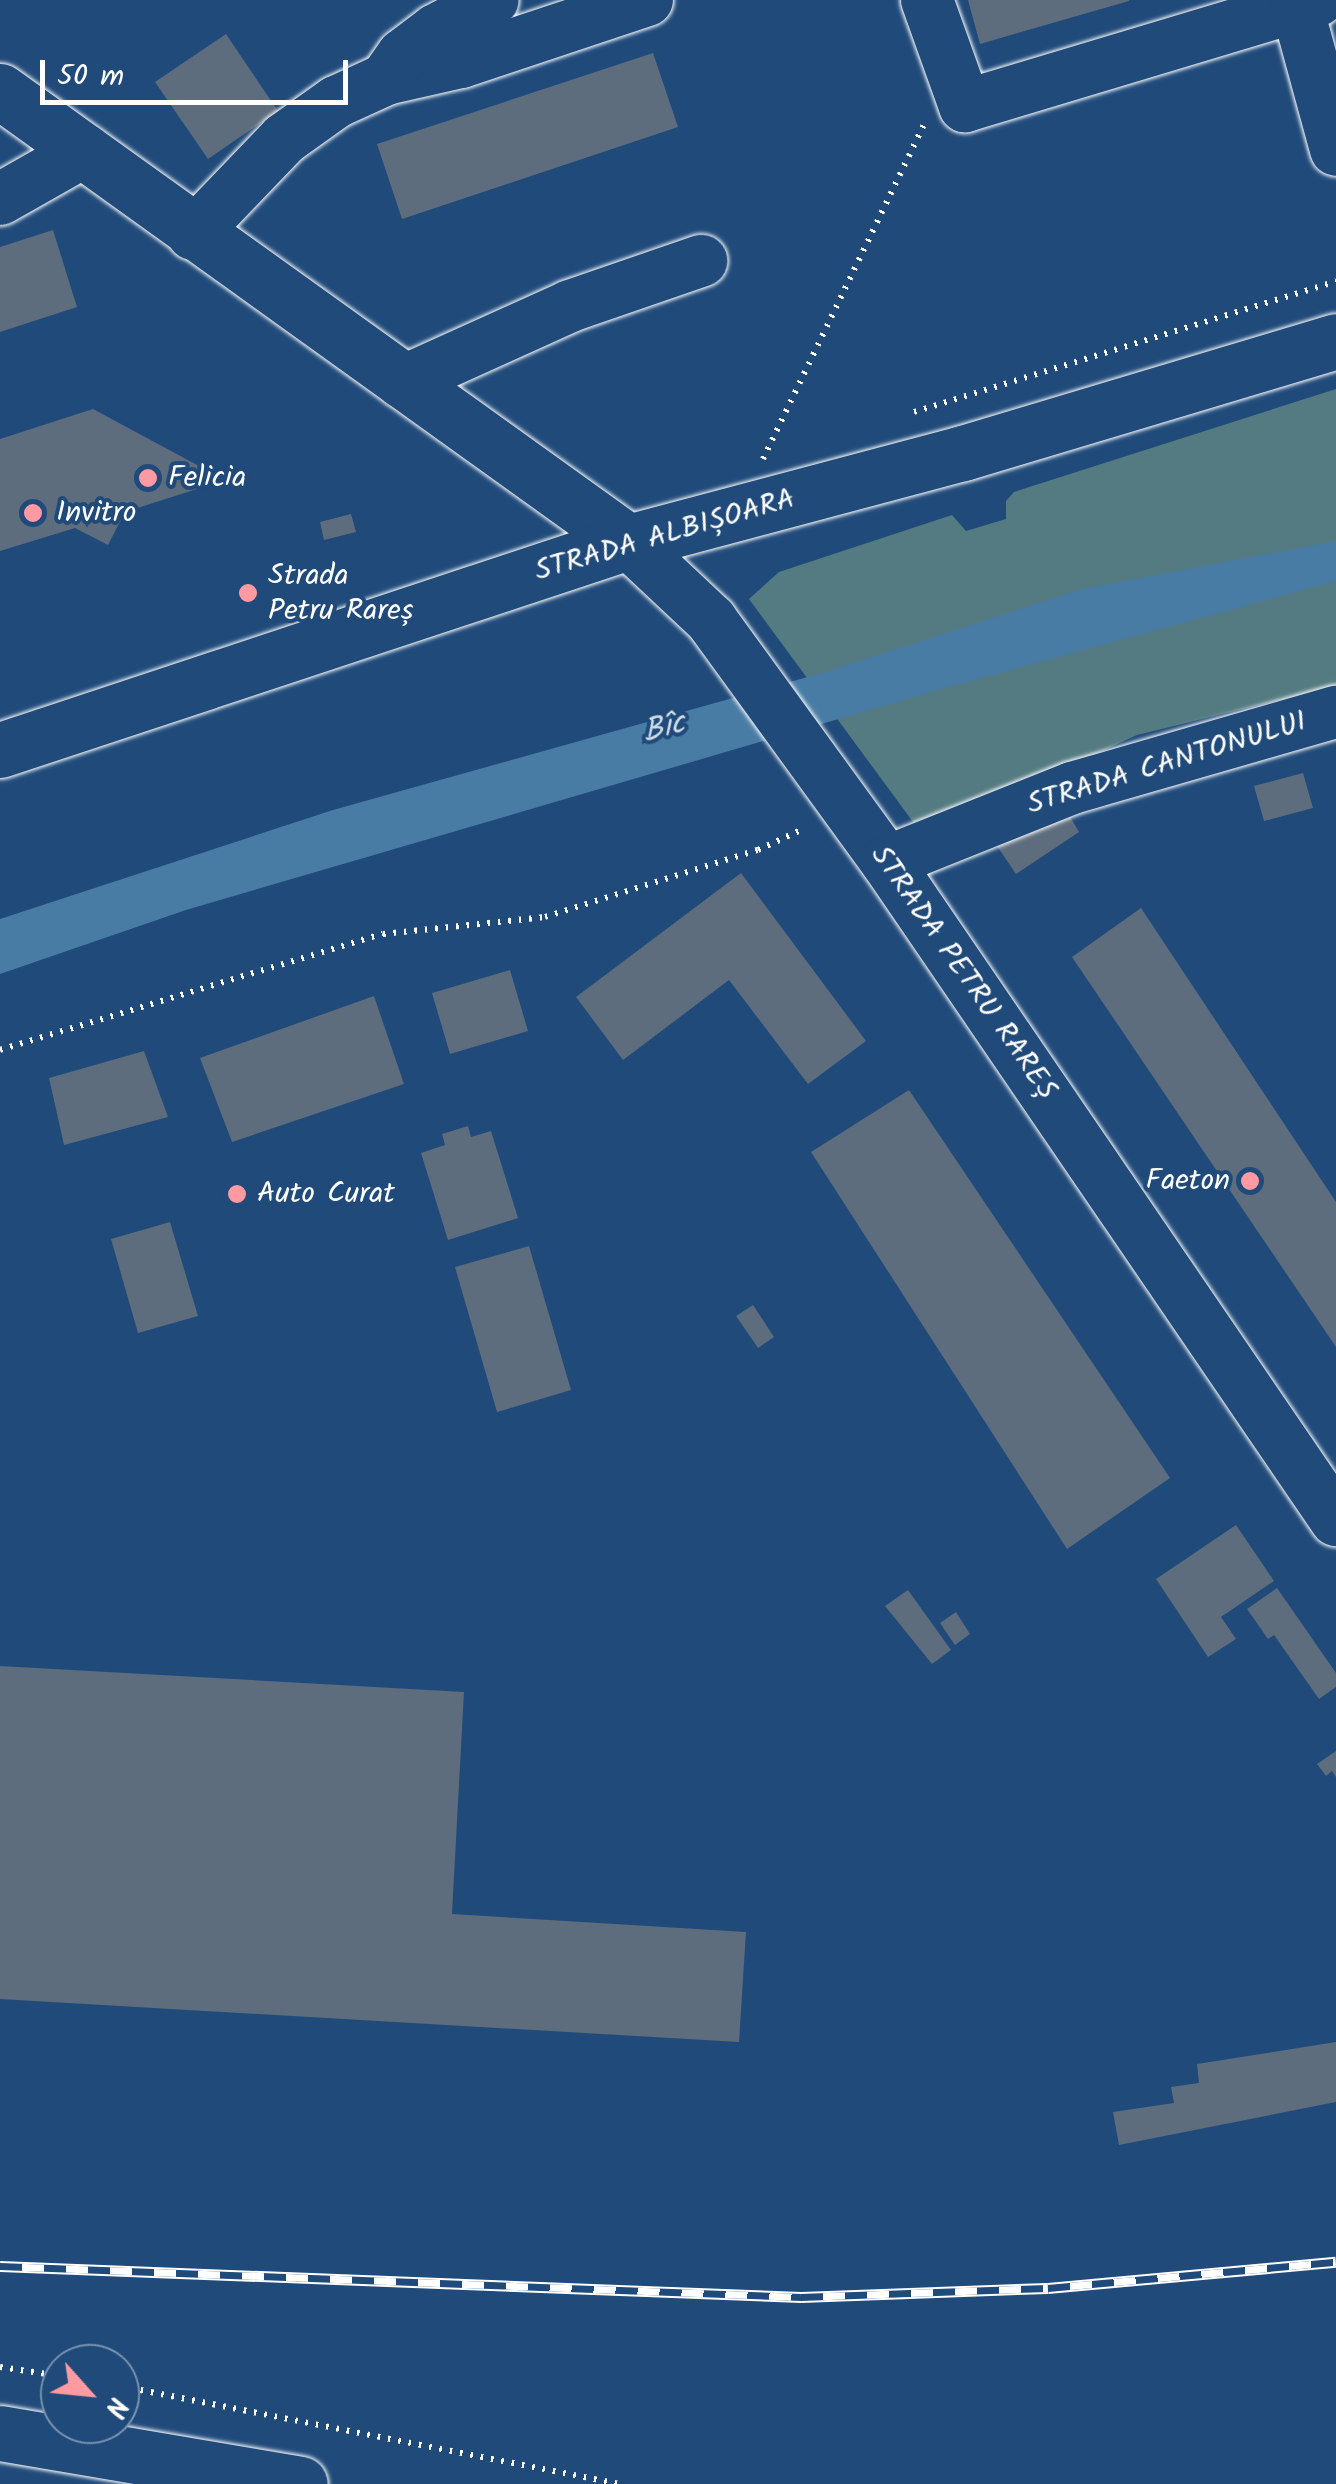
<!DOCTYPE html>
<meta charset="utf-8">
<style>
body{margin:0}
#map{position:relative;width:1336px;height:2484px;overflow:hidden;background:#1f4a7a;font-family:Kalam,sans-serif}
div>[style]{position:absolute}
.green>*{inset:0;background:#537b81}
.water>*{inset:0;background:#487ca5}
.building>*{inset:0;background:#5d6d7d}
.path>*{height:6px;margin-top:-3px;transform-origin:0;background:repeating-linear-gradient(90deg,#fff 0 2.5px,transparent 0 10.5px)}
.roads{filter:drop-shadow(0 0 2px #fff) drop-shadow(0 0 2px #fff)}
.minor>*{height:52px;margin:-26px;padding:0 26px;transform-origin:26px;border-radius:26px;background:#1f4a7a}
.major>*{height:55px;margin:-27.5px;padding:0 27.5px;transform-origin:27.5px;border-radius:27.5px;background:#1f4a7a}
.rail>*{height:11px;margin-top:-5.5px;transform-origin:0;background:repeating-linear-gradient(90deg,#1f4a7a 0 22px,#fff 0 44px);box-sizing:border-box;border-block:2px solid #fff}
.dots>*{width:28px;height:28px;translate:-50% -50%;box-sizing:border-box;border:5px solid #1f4a7a;border-radius:50%}
span{translate:-50% -50%;white-space:nowrap;text-align:center;line-height:1.15;-webkit-text-stroke:8px #1f4a7a;paint-order:stroke}
.poi-label{font-size:30px;color:#fff}
.left{translate:0 -50%;text-align:left}
.right{translate:-100% -50%;text-align:right}
.street-label{font-size:30px;color:#fff}
.water-label{font-size:32px;color:#d1dee8;font-style:italic}
.north{position:absolute;left:40px;top:2344px;width:100px;height:100px;box-sizing:border-box;background:#1f4a7a;border:2px solid #7992af;border-radius:50%;rotate:117deg;font-size:28px;font-weight:700;line-height:40px;text-align:center;color:#fff}
.north::after{content:'';display:block;margin:auto;width:35px;height:45px;background:#ff9aa2;clip-path:polygon(50% 0,100% 100%,50% 72%,0 100%)}
.scale{position:absolute;left:40px;top:60px;width:308px;height:45px;box-sizing:border-box;border:5px solid #fff;border-top:0;padding-left:12px;font-size:30px;line-height:35px;white-space:nowrap;color:#fff;-webkit-text-stroke:8px #1f4a7a;paint-order:stroke}
</style>
<div id="map">
<div class="green">
<div style="clip-path:polygon(1336px 389px,1336px 686px,1137px 735px,995px 800px,916px 826px,749px 599px,779px 572px,952px 515px,966px 531px,1006px 519px,1006px 501px,1014px 492px)"></div>
</div>
<div class="water">
<div style="clip-path:polygon(1336px 541px,1336px 581px,941px 689px,186px 910px,0 974px,0 919px,333px 810px,822px 673px,1082px 589px)"></div>
</div>
<div class="building">
<div style="clip-path:polygon(968px 0,1129px 0,1129px 1px,980px 44px)"></div>
<div style="clip-path:polygon(226px 34px,278px 111px,208px 159px,155px 82px)"></div>
<div style="clip-path:polygon(653px 53px,678px 127px,402px 219px,377px 144px)"></div>
<div style="clip-path:polygon(53px 230px,77px 307px,0 332px,0 247px)"></div>
<div style="clip-path:polygon(93px 409px,225px 480px,125px 512px,108px 545px,75px 528px,0 551px,0 439px)"></div>
<div style="clip-path:polygon(351px 514px,356px 532px,324px 540px,320px 522px)"></div>
<div style="clip-path:polygon(1303px 773px,1313px 808px,1264px 821px,1254px 786px)"></div>
<div style="clip-path:polygon(1062px 803px,1079px 832px,1016px 874px,997px 846px)"></div>
<div style="clip-path:polygon(741px 873px,866px 1041px,808px 1084px,729px 980px,623px 1060px,576px 997px)"></div>
<div style="clip-path:polygon(1141px 908px,1336px 1202px,1336px 1347px,1072px 957px)"></div>
<div style="clip-path:polygon(510px 970px,528px 1031px,450px 1054px,432px 993px)"></div>
<div style="clip-path:polygon(374px 996px,404px 1084px,232px 1142px,200px 1058px)"></div>
<div style="clip-path:polygon(144px 1051px,168px 1117px,64px 1145px,49px 1078px)"></div>
<div style="clip-path:polygon(909px 1090px,1170px 1478px,1067px 1549px,811px 1152px)"></div>
<div style="clip-path:polygon(468px 1126px,471px 1137px,491px 1131px,518px 1218px,448px 1240px,421px 1153px,445px 1145px,442px 1134px)"></div>
<div style="clip-path:polygon(170px 1222px,198px 1316px,138px 1333px,111px 1239px)"></div>
<div style="clip-path:polygon(529px 1246px,571px 1390px,497px 1412px,455px 1267px)"></div>
<div style="clip-path:polygon(753px 1305px,774px 1337px,758px 1348px,736px 1316px)"></div>
<div style="clip-path:polygon(1236px 1525px,1274px 1581px,1221px 1617px,1236px 1639px,1208px 1657px,1156px 1579px)"></div>
<div style="clip-path:polygon(1277px 1588px,1336px 1673px,1336px 1687px,1319px 1699px,1274px 1635px,1268px 1639px,1247px 1609px)"></div>
<div style="clip-path:polygon(908px 1590px,951px 1650px,932px 1664px,885px 1606px)"></div>
<div style="clip-path:polygon(956px 1612px,970px 1634px,955px 1645px,940px 1623px)"></div>
<div style="clip-path:polygon(0 1666px,464px 1692px,452px 1914px,746px 1932px,739px 2042px,0 1999px)"></div>
<div style="clip-path:polygon(1336px 1751px,1336px 1777px,1332px 1771px,1326px 1776px,1317px 1764px)"></div>
<div style="clip-path:polygon(1336px 2042px,1336px 2102px,1119px 2145px,1113px 2112px,1174px 2103px,1171px 2087px,1199px 2083px,1197px 2064px)"></div>
</div>
<div class="path">
<div style="left:914px;top:412px;width:442px;rotate:-17.2deg"></div>
<div style="left:763px;top:459px;width:373px;rotate:-64.3deg"></div>
<div style="left:0;top:1050px;width:400px;rotate:-16.9deg"></div>
<div style="left:383px;top:934px;width:163px;rotate:-6deg"></div>
<div style="left:545px;top:917px;width:223px;rotate:-17.5deg"></div>
<div style="left:758px;top:850px;width:52px;rotate:-25.1deg"></div>
<div style="left:0;top:2367px;width:61px;rotate:8.5deg"></div>
<div style="left:120px;top:2386px;width:510px;rotate:11.09deg"></div>
</div>
<div class="roads">
<div class="minor">
<div style="left:927px;top:0;width:113px;rotate:70.3deg"></div>
<div style="left:965px;top:106px;width:369px;rotate:-16.7deg"></div>
<div style="left:1297px;top:7px;width:148px;rotate:74.7deg"></div>
<div style="left:386px;top:79px;width:77px;rotate:-12.8deg"></div>
<div style="left:461px;top:62px;width:196px;rotate:-18.4deg"></div>
<div style="left:0;top:199px;width:98px;rotate:-29.5deg"></div>
<div style="left:193px;top:234px;width:132px;rotate:-46.2deg"></div>
<div style="left:284px;top:139px;width:64px;rotate:-35.4deg"></div>
<div style="left:336px;top:102px;width:55px;rotate:-24.7deg"></div>
<div style="left:386px;top:79px;width:29px;rotate:-55deg"></div>
<div style="left:403px;top:55px;width:41px;rotate:-37.1deg"></div>
<div style="left:436px;top:30px;width:64px;rotate:-27.8deg"></div>
<div style="left:402px;top:382px;width:184px;rotate:-24.3deg"></div>
<div style="left:570px;top:306px;width:139px;rotate:-19deg"></div>
<div style="left:628px;top:542px;width:114px;rotate:43.2deg"></div>
<div style="left:711px;top:620px;width:299px;rotate:54deg"></div>
<div style="left:887px;top:862px;width:797px;rotate:55.69deg"></div>
<div style="left:887px;top:862px;width:199px;rotate:-21.8deg"></div>
<div style="left:1072px;top:788px;width:275px;rotate:-16.1deg"></div>
</div>
<div class="major">
<div style="left:0;top:91px;width:773px;rotate:35.68deg"></div>
<div style="left:0;top:750px;width:662px;rotate:-18.33deg"></div>
<div style="left:628px;top:542px;width:347px;rotate:-14.9deg"></div>
<div style="left:963px;top:453px;width:389px;rotate:-16.7deg"></div>
<div style="left:0;top:2433px;width:304px;rotate:9.6deg"></div>
</div>
</div>
<div class="rail">
<div style="left:0;top:2266px;width:802px;rotate:2.22deg"></div>
<div style="left:801px;top:2297px;width:247px;rotate:-2.1deg"></div>
<div style="left:1048px;top:2288px;width:289px;rotate:-5.2deg"></div>
</div>
<div class="dots">
<div style="left:148px;top:478px;background:#ff9aa2"></div>
<div style="left:33px;top:513px;background:#ff9aa2"></div>
<div style="left:248px;top:593px;background:#ff9aa2"></div>
<div style="left:1250px;top:1181px;background:#ff9aa2"></div>
<div style="left:237px;top:1194px;background:#ff9aa2"></div>
</div>
<div class="poi-label">
<span class="left" style="left:168px;top:478px">Felicia</span>
<span class="left" style="left:56px;top:513px">Invitro</span>
<span class="left" style="left:268px;top:593px">Strada<br>Petru Rareș</span>
<span class="right" style="left:1230px;top:1181px">Faeton</span>
<span class="left" style="left:257px;top:1194px">Auto Curat</span>
</div>
<div class="street-label">
<span style="left:665px;top:536px;rotate:-16deg">STRADA ALBIȘOARA</span>
<span style="left:1167px;top:764px;rotate:-17deg">STRADA CANTONULUI</span>
<span style="left:963px;top:973px;rotate:55deg">STRADA PETRU RAREȘ</span>
</div>
<div class="water-label">
<span style="left:664px;top:729px;rotate:-15deg">Bîc</span>
</div>
<div class="north">N</div>
<div class="scale">50 m</div>
</div>
